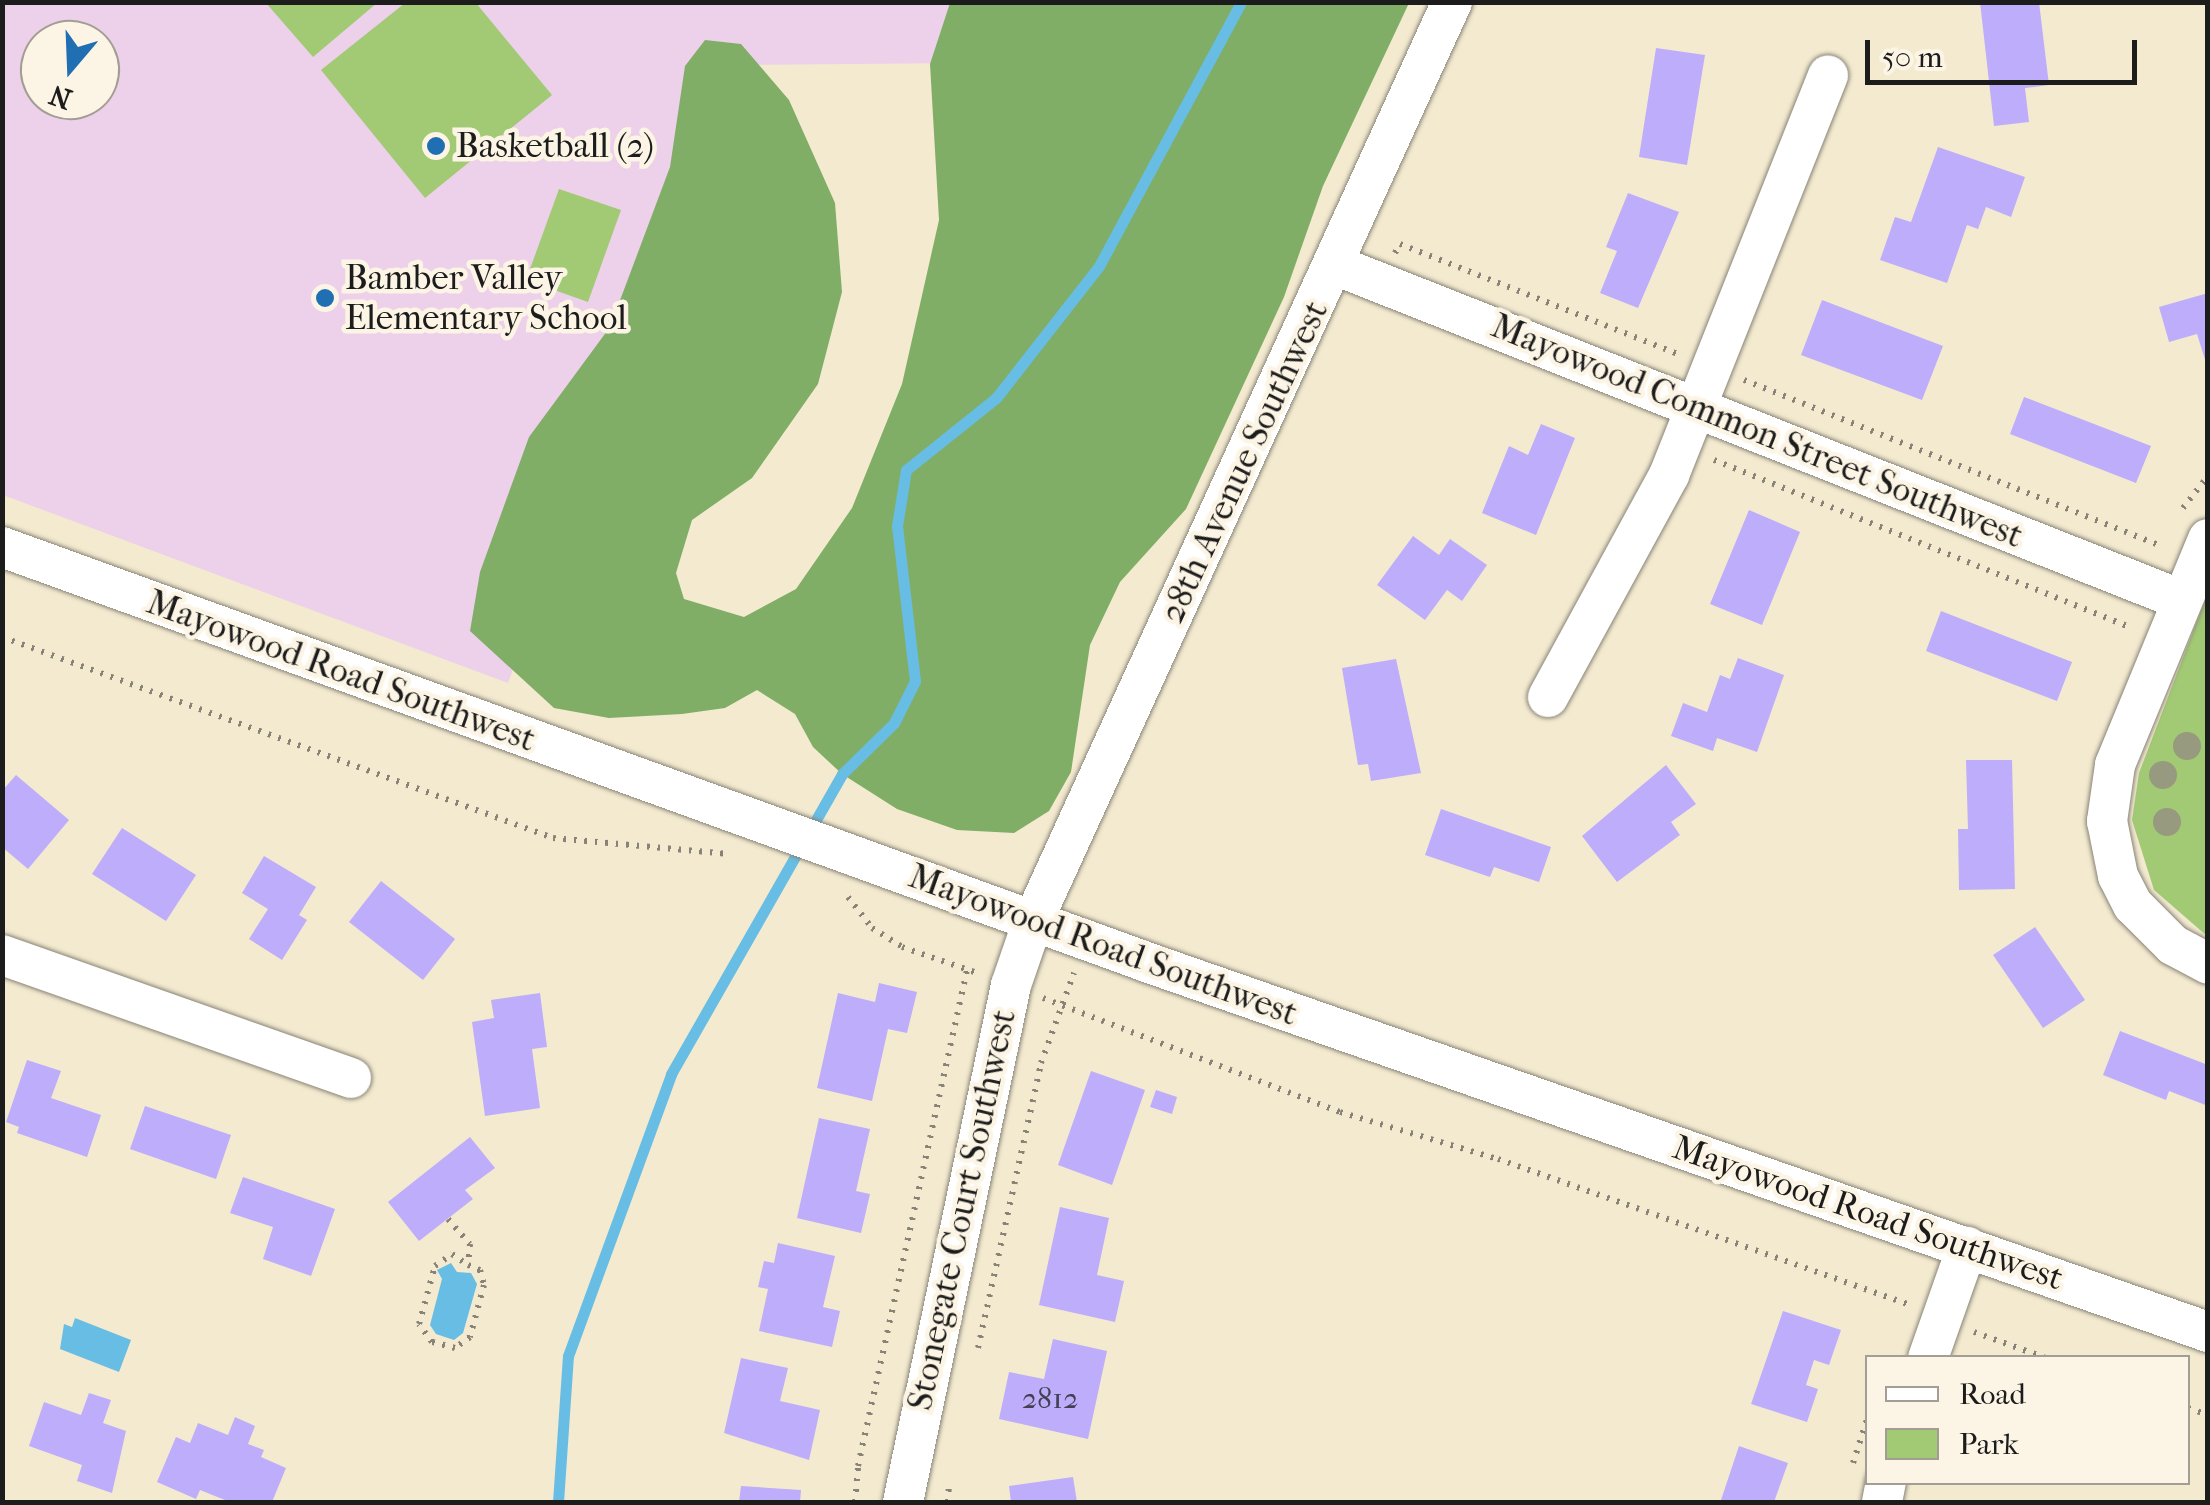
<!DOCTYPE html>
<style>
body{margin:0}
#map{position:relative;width:2210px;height:1505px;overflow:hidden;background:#f3ead0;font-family:"IM FELL French Canon",serif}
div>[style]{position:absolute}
.built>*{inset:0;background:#edd0e9}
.green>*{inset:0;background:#a2ca75}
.forest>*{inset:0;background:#81ae66}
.water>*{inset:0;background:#68bde4}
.stream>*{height:11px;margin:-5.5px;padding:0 5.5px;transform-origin:5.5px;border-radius:5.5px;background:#68bde4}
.building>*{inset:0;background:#beadfa}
.path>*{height:6px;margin-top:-3px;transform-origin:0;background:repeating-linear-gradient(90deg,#888376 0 2.5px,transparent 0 10.5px)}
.roads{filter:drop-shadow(0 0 2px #888376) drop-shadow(0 0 2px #888376)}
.minor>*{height:40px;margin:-20px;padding:0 20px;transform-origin:20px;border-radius:20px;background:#fff}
.trees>*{width:28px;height:28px;margin:-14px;border-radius:50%;background:#979a7e}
.dots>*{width:28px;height:28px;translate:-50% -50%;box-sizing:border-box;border:5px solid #fcf5e5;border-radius:50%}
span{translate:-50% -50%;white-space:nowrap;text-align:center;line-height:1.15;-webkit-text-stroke:9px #fcf5e5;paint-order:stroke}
.number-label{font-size:30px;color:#444054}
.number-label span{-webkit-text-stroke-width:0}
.poi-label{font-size:35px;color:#1c1c1c}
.left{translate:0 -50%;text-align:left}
.street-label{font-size:35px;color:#1c1c1c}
.frame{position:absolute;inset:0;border:5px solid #1c1c1c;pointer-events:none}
.legend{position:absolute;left:1865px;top:1355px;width:325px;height:130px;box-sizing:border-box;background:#fcf5e5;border:2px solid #a29e95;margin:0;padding:12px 18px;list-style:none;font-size:30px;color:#1c1c1c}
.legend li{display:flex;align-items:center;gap:20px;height:50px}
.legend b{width:50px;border:2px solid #a29e95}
.north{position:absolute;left:20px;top:20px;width:100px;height:100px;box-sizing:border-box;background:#fcf5e5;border:2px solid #a29e95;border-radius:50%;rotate:199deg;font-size:28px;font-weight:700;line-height:40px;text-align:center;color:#1c1c1c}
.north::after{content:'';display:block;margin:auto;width:35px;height:45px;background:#1f6fb2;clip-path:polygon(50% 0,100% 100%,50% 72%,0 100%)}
.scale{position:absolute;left:1865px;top:40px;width:272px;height:45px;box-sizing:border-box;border:5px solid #1c1c1c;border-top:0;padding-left:12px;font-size:30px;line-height:35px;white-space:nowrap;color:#1c1c1c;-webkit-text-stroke:8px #fcf5e5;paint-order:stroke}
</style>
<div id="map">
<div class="built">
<div style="clip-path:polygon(evenodd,2px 3px,997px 3px,963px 63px,732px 65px,508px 683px,3px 495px,2px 3px,40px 40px,100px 40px,100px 100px,40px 100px,40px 40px)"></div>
</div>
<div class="green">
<div style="clip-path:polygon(266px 3px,377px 3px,313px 57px)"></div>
<div style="clip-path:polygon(405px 3px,476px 3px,552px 95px,425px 198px,321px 70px)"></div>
<div style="clip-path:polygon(559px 189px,621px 210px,588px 302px,526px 280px)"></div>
<div style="clip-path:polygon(2207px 595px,2208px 936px,2207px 936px,2154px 890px,2132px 820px,2139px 773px)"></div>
</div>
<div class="forest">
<div style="clip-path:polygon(950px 3px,1409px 3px,1323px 186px,1284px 297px,1186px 509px,1120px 582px,1090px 645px,1071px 772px,1049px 811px,1014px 833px,957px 830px,897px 809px,842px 774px,813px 747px,795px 714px,757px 690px,725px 708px,682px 714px,609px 718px,554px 708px,470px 631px,480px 572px,529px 437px,610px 327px,670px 167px,685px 66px,705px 40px,741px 44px,789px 100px,835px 203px,842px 292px,818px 384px,752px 478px,692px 520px,676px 573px,684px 599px,744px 617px,796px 589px,852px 508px,902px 384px,939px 220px,930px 64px)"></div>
</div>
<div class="water">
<div style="clip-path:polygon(451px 1263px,457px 1272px,471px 1273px,477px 1284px,463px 1333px,454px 1340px,436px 1334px,430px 1325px,442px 1279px,437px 1270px)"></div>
<div style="clip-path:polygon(75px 1318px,131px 1340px,119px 1372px,60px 1349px,64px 1324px,72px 1327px)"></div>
</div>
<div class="stream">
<div style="left:558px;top:1502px;width:146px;rotate:-86.1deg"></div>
<div style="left:568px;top:1356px;width:300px;rotate:-69.9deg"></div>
<div style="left:671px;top:1074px;width:345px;rotate:-60.3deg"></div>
<div style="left:842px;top:774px;width:73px;rotate:-44.4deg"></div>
<div style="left:894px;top:723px;width:47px;rotate:-63.4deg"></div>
<div style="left:915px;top:681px;width:156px;rotate:-96.6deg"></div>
<div style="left:897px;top:526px;width:57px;rotate:-80.9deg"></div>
<div style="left:906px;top:470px;width:115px;rotate:-38.7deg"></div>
<div style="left:996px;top:398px;width:167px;rotate:-52deg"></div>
<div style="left:1099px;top:266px;width:300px;rotate:-61.7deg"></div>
</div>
<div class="building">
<div style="clip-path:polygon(1980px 2px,2039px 2px,2049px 85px,2025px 88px,2029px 122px,1994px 126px)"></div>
<div style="clip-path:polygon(1656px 48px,1705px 55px,1687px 165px,1639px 157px)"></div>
<div style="clip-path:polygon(1938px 147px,2025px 177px,2011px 217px,1986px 207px,1978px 229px,1967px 225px,1947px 283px,1880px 260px,1895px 217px,1911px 222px)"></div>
<div style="clip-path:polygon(1628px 193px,1679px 212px,1638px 308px,1600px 293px,1617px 251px,1606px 247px)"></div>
<div style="clip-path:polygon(2208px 293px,2208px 366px,2207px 366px,2197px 334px,2169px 342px,2159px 307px)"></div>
<div style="clip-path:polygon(1822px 300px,1943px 346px,1922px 400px,1801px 355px)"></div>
<div style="clip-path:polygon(2024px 397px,2151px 446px,2136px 483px,2010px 434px)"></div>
<div style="clip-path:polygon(1541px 424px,1575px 438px,1536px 535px,1482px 513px,1509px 446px,1528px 455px)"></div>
<div style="clip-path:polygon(1749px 510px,1800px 532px,1762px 625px,1710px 604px)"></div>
<div style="clip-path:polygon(1413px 536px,1439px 555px,1450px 539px,1487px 565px,1462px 601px,1447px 590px,1425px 620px,1377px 585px)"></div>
<div style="clip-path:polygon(1941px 611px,2072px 662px,2057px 701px,1926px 651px)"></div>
<div style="clip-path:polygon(1738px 658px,1784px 675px,1757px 752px,1717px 738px,1713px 751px,1671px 736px,1683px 703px,1707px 712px,1720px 675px,1730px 679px)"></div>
<div style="clip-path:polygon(1396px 659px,1421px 773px,1371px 781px,1368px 764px,1358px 765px,1342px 668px)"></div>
<div style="clip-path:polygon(1966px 760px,2012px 760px,2015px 889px,1959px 890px,1958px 829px,1968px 829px)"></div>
<div style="clip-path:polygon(1666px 765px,1696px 804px,1671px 822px,1680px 835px,1617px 882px,1582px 836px)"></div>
<div style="clip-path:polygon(16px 775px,69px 820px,28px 869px,2px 847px,2px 791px)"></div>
<div style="clip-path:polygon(1441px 809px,1551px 847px,1539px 882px,1494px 867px,1490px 877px,1425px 855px)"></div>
<div style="clip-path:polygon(122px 828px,196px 875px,166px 921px,92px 874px)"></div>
<div style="clip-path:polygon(264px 856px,316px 887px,299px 915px,307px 920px,282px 960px,249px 939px,268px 909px,242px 893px)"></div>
<div style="clip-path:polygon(381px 881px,455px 939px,423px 980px,349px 922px)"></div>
<div style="clip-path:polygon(2035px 927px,2085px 1000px,2043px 1028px,1993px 955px)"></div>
<div style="clip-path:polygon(879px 983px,917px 992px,907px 1033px,888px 1029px,872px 1101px,817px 1088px,838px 993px,875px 1002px)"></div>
<div style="clip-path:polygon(540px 993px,547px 1047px,532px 1049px,540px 1108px,485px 1116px,472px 1022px,494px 1018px,491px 1000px)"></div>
<div style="clip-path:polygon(2120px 1031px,2208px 1065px,2208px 1106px,2169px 1091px,2166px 1100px,2103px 1075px)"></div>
<div style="clip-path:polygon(27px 1060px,61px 1071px,51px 1098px,101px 1115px,87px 1157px,17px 1133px,19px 1127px,6px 1122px)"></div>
<div style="clip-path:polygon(1091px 1071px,1145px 1090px,1112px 1185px,1058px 1165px)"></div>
<div style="clip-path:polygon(1156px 1090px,1177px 1097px,1172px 1114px,1150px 1107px)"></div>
<div style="clip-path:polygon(145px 1106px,231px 1135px,216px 1179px,130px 1149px)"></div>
<div style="clip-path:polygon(819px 1118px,870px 1129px,856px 1191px,870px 1194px,861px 1233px,797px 1218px)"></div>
<div style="clip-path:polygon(470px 1137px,495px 1168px,465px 1190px,473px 1199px,419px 1241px,388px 1202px)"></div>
<div style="clip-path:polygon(243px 1177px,335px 1209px,311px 1276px,263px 1259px,273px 1227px,230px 1213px)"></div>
<div style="clip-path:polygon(1060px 1207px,1109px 1218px,1097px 1275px,1124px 1281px,1115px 1322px,1039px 1305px)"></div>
<div style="clip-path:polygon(778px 1243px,835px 1256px,823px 1307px,840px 1311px,832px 1347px,759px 1331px,768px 1289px,758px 1287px,764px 1261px,774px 1263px)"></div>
<div style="clip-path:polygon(1783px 1311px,1841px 1330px,1829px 1365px,1814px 1360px,1806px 1385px,1818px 1389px,1807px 1422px,1751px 1404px)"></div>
<div style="clip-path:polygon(1053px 1339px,1107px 1351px,1088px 1439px,999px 1419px,1009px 1372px,1044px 1379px)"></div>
<div style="clip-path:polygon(741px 1358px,788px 1368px,780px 1401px,820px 1410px,809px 1460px,724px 1433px)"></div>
<div style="clip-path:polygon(89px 1393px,111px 1400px,103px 1423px,126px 1431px,112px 1493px,77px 1481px,82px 1465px,29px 1446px,44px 1402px,81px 1415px)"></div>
<div style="clip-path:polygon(235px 1417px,255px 1426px,248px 1444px,264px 1450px,261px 1457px,286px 1468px,272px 1502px,230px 1502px,200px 1490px,196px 1499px,157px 1482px,176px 1437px,190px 1443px,198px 1423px,228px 1435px)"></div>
<div style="clip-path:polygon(1739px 1446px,1788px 1463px,1774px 1502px,1721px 1500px)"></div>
<div style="clip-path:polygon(1073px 1477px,1077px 1502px,1011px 1502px,1009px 1486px)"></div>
<div style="clip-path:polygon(741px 1486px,801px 1490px,800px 1502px,739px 1502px)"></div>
</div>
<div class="path">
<div style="left:1395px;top:253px;width:10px;rotate:-61deg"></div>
<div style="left:1400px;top:244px;width:302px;rotate:21.6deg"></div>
<div style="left:1744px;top:380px;width:449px;rotate:21.7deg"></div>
<div style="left:1714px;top:460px;width:448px;rotate:21.9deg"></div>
<div style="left:2183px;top:508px;width:41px;rotate:-52deg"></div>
<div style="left:2px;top:637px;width:587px;rotate:20.04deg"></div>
<div style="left:553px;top:838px;width:177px;rotate:5.2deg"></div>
<div style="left:848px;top:897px;width:39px;rotate:52deg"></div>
<div style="left:872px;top:928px;width:36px;rotate:32deg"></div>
<div style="left:902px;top:947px;width:83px;rotate:19.1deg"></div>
<div style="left:1043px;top:998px;width:318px;rotate:21deg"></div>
<div style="left:1340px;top:1112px;width:165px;rotate:16.6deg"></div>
<div style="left:1498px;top:1159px;width:434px;rotate:19.5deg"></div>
<div style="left:448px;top:1219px;width:33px;rotate:49deg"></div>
<div style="left:470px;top:1244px;width:21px;rotate:95deg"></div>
<div style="left:468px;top:1265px;width:13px;rotate:23deg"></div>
<div style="left:480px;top:1270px;width:16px;rotate:75deg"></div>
<div style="left:484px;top:1285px;width:54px;rotate:105.1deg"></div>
<div style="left:470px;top:1337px;width:19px;rotate:144deg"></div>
<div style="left:455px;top:1348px;width:24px;rotate:-165deg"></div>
<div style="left:432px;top:1342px;width:22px;rotate:-126deg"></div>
<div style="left:419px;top:1324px;width:60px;rotate:-74.6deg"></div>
<div style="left:435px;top:1266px;width:21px;rotate:-35deg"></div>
<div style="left:452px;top:1254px;width:19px;rotate:35deg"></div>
<div style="left:1974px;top:1332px;width:77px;rotate:19.9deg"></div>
<div style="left:978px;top:1348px;width:292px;rotate:-77.5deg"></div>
<div style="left:1041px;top:1063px;width:96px;rotate:-69.9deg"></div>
<div style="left:2188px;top:1408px;width:21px;rotate:19deg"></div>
<div style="left:1853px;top:1463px;width:49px;rotate:-72.3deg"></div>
<div style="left:855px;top:1502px;width:36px;rotate:-85deg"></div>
<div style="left:858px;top:1466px;width:508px;rotate:-77.61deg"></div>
<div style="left:948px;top:1502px;width:20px;rotate:-87deg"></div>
</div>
<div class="roads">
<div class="minor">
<div style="left:1335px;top:265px;width:908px;rotate:21.59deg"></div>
<div style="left:2208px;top:539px;width:244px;rotate:112.4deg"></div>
<div style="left:2115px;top:765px;width:57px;rotate:98.1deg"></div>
<div style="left:2107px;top:821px;width:56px;rotate:78.7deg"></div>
<div style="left:2118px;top:876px;width:33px;rotate:63deg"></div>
<div style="left:2133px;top:905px;width:57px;rotate:45deg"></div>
<div style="left:2173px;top:945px;width:40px;rotate:28deg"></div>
<div style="left:2px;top:547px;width:1220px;rotate:19.93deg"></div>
<div style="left:1149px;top:963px;width:1121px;rotate:19.21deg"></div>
<div style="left:1548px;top:697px;width:253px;rotate:-61.4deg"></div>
<div style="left:1669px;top:475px;width:430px;rotate:-68.3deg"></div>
<div style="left:2px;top:955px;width:370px;rotate:19.4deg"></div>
<div style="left:1928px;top:1358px;width:118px;rotate:-70.6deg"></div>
<div style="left:903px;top:1502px;width:528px;rotate:-78.2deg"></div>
<div style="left:1011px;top:985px;width:68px;rotate:-71deg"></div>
<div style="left:1033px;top:921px;width:1010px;rotate:-65.49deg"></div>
<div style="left:1882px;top:1502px;width:20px;rotate:-79deg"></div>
</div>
</div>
<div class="trees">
<div style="left:2187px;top:746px"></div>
<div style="left:2163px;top:775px"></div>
<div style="left:2167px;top:822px"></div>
</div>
<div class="dots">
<div style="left:436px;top:146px;background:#1f6fb2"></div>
<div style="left:325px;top:298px;background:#1f6fb2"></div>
</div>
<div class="number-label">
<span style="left:1050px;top:1399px">2812</span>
</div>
<div class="poi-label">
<span class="left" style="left:456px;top:146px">Basketball (2)</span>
<span class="left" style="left:345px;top:298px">Bamber Valley<br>Elementary School</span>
</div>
<div class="street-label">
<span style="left:1757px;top:431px;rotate:22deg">Mayowood Common Street Southwest</span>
<span style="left:1244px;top:462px;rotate:-65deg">28th Avenue Southwest</span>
<span style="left:341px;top:671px;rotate:20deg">Mayowood Road Southwest</span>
<span style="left:1103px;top:945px;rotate:20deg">Mayowood Road Southwest</span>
<span style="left:962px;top:1210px;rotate:-78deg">Stonegate Court Southwest</span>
<span style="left:1868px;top:1213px;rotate:19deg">Mayowood Road Southwest</span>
</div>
<div class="frame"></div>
<ul class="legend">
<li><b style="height:12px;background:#fff"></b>Road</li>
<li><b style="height:28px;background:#a2ca75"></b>Park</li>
</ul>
<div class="north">N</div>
<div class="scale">50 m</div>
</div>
